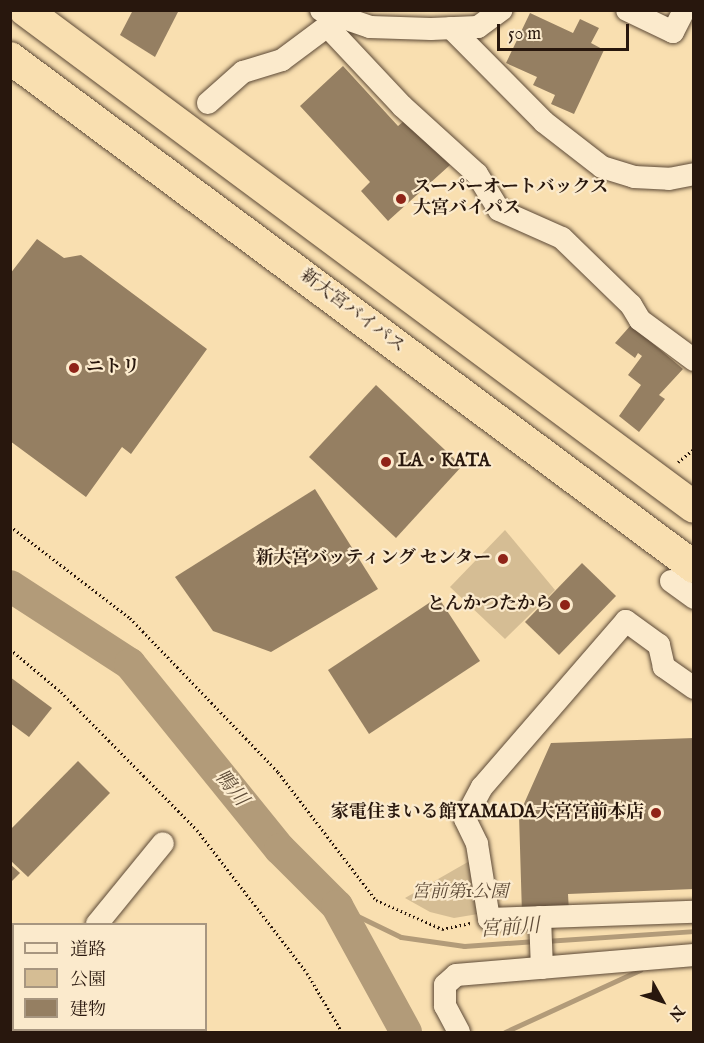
<!DOCTYPE html>
<meta charset="utf-8">
<style>
body{margin:0}
#map{position:relative;width:704px;height:1043px;overflow:hidden;background:#f9dfb0;font-family:"IM FELL English","Noto Serif JP",serif}
div>[style]{position:absolute}
.green>*{inset:0;background:#d5bd94}
.stream>*{height:5px;margin:-2.5px;padding:0 2.5px;transform-origin:2.5px;border-radius:2.5px;background:#b29b79}
.river>*{height:32px;margin:-16px;padding:0 16px;transform-origin:16px;border-radius:16px;background:#b29b79}
.building>*{inset:0;background:#957f62}
.path>*{height:3px;margin-top:-1.5px;transform-origin:0;background:repeating-linear-gradient(90deg,#28170d 0 1.5px,transparent 0 4.5px)}
.roads{filter:drop-shadow(0 0 2px #5c4936) drop-shadow(0 0 2px #5c4936)}
.minor>*{height:22px;margin:-11px;padding:0 11px;transform-origin:11px;border-radius:11px;background:#fbeacc}
.highway>*{height:32px;margin:-16px;padding:0 16px;transform-origin:16px;border-radius:16px;background:#f9dfb0}
.dots>*{width:16px;height:16px;translate:-50% -50%;box-sizing:border-box;border:3px solid #fbeacc;border-radius:50%}
span{translate:-50% -50%;white-space:nowrap;text-align:center;line-height:1.15;-webkit-text-stroke:4.5px #fbeacc;paint-order:stroke}
.poi-label{font-size:18px;color:#28170d;font-weight:700}
.left{translate:0 -50%;text-align:left}
.right{translate:-100% -50%;text-align:right}
.street-label{font-size:18px;color:#28170d}
.park-label{font-size:18px;color:#5c4936;font-style:italic}
.water-label{font-size:20px;color:#5f4c38;font-style:italic}
.frame{position:absolute;inset:0;border:12px solid #28170d;pointer-events:none}
.legend{position:absolute;left:12px;top:923px;width:195px;height:108px;box-sizing:border-box;background:#fbeacc;border:2px solid #a79680;margin:0;padding:8px 10px;list-style:none;font-size:18px;color:#28170d}
.legend li{display:flex;align-items:center;gap:12px;height:30px}
.legend b{width:30px;border:2px solid #a79680}
.north{position:absolute;left:632px;top:971px;width:60px;height:60px;-webkit-text-stroke:4px #fbeacc;paint-order:stroke;rotate:130deg;font-size:16px;font-weight:700;line-height:24px;text-align:center;color:#28170d}
.north::after{content:'';display:block;margin:auto;width:21px;height:27px;background:#28170d;clip-path:polygon(50% 0,100% 100%,50% 72%,0 100%)}
.scale{position:absolute;left:497px;top:24px;width:132px;height:27px;box-sizing:border-box;border:3px solid #28170d;border-top:0;padding-left:8px;font-size:18px;line-height:21px;white-space:nowrap;color:#28170d;-webkit-text-stroke:4px #fbeacc;paint-order:stroke}
</style>
<div id="map">
<div class="green">
<div style="clip-path:polygon(505px 530px,555px 590px,505px 639px,450px 587px)"></div>
<div style="clip-path:polygon(480px 855px,484px 913px,454px 918px,430px 912px,405px 898px)"></div>
</div>
<div class="stream">
<div style="left:337px;top:906px;width:71px;rotate:25.8deg"></div>
<div style="left:401px;top:937px;width:64px;rotate:8.1deg"></div>
<div style="left:464px;top:946px;width:72px;rotate:-4deg"></div>
<div style="left:545px;top:941px;width:149px;rotate:-3.8deg"></div>
<div style="left:505px;top:1032px;width:149px;rotate:-24.7deg"></div>
</div>
<div class="river">
<div style="left:10px;top:586px;width:143px;rotate:33deg"></div>
<div style="left:130px;top:664px;width:238px;rotate:51deg"></div>
<div style="left:280px;top:849px;width:81px;rotate:45deg"></div>
<div style="left:337px;top:906px;width:144px;rotate:61.3deg"></div>
</div>
<div class="building">
<div style="clip-path:polygon(133px 10px,179px 10px,155px 57px,120px 35px)"></div>
<div style="clip-path:polygon(530px 13px,573px 33px,580px 19px,599px 28px,591px 43px,604px 50px,574px 114px,551px 104px,555px 95px,533px 85px,537px 77px,506px 63px)"></div>
<div style="clip-path:polygon(343px 66px,398px 126px,404px 121px,450px 165px,388px 221px,361px 191px,370px 182px,300px 106px)"></div>
<div style="clip-path:polygon(37px 239px,64px 258px,81px 255px,207px 349px,131px 454px,122px 447px,86px 497px,10px 441px,10px 274px)"></div>
<div style="clip-path:polygon(631px 325px,683px 369px,659px 395px,665px 399px,639px 432px,619px 416px,641px 385px,628px 375px,642px 356px,638px 353px,635px 358px,615px 343px)"></div>
<div style="clip-path:polygon(376px 385px,462px 466px,396px 538px,309px 457px)"></div>
<div style="clip-path:polygon(315px 489px,378px 589px,271px 652px,213px 631px,175px 577px)"></div>
<div style="clip-path:polygon(582px 563px,616px 596px,559px 655px,525px 622px)"></div>
<div style="clip-path:polygon(438px 597px,480px 661px,369px 734px,328px 670px)"></div>
<div style="clip-path:polygon(10px 677px,52px 708px,29px 737px,10px 723px)"></div>
<div style="clip-path:polygon(694px 738px,694px 889px,568px 894px,569px 912px,522px 914px,519px 815px,551px 743px)"></div>
<div style="clip-path:polygon(78px 761px,110px 793px,28px 877px,10px 860px,10px 830px)"></div>
<div style="clip-path:polygon(10px 864px,20px 873px,10px 883px)"></div>
</div>
<div class="path">
<div style="left:678px;top:462px;width:21px;rotate:-39deg"></div>
<div style="left:10px;top:526px;width:151px;rotate:37.5deg"></div>
<div style="left:130px;top:618px;width:214px;rotate:46.1deg"></div>
<div style="left:278px;top:772px;width:161px;rotate:52.6deg"></div>
<div style="left:376px;top:900px;width:72px;rotate:23.7deg"></div>
<div style="left:442px;top:929px;width:29px;rotate:-12deg"></div>
<div style="left:10px;top:649px;width:67px;rotate:40.1deg"></div>
<div style="left:61px;top:692px;width:194px;rotate:45.4deg"></div>
<div style="left:197px;top:830px;width:180px;rotate:52.4deg"></div>
<div style="left:307px;top:973px;width:69px;rotate:59.3deg"></div>
</div>
<div class="roads">
<div class="minor">
<div style="left:321px;top:10px;width:52px;rotate:19.1deg"></div>
<div style="left:370px;top:27px;width:61px;rotate:1.9deg"></div>
<div style="left:431px;top:29px;width:47px;rotate:-2.4deg"></div>
<div style="left:478px;top:27px;width:29px;rotate:-36deg"></div>
<div style="left:627px;top:10px;width:51px;rotate:25.6deg"></div>
<div style="left:673px;top:32px;width:25px;rotate:-63deg"></div>
<div style="left:327px;top:26px;width:110px;rotate:46.8deg"></div>
<div style="left:402px;top:106px;width:101px;rotate:42.2deg"></div>
<div style="left:477px;top:174px;width:42px;rotate:58.6deg"></div>
<div style="left:499px;top:210px;width:69px;rotate:24deg"></div>
<div style="left:562px;top:238px;width:96px;rotate:44.2deg"></div>
<div style="left:631px;top:305px;width:17px;rotate:59deg"></div>
<div style="left:640px;top:320px;width:67px;rotate:36.5deg"></div>
<div style="left:451px;top:28px;width:132px;rotate:45.3deg"></div>
<div style="left:544px;top:122px;width:73px;rotate:37.8deg"></div>
<div style="left:602px;top:167px;width:34px;rotate:17deg"></div>
<div style="left:634px;top:177px;width:35px;rotate:3deg"></div>
<div style="left:669px;top:179px;width:25px;rotate:-11deg"></div>
<div style="left:208px;top:103px;width:47px;rotate:-41.5deg"></div>
<div style="left:243px;top:72px;width:41px;rotate:-17.1deg"></div>
<div style="left:282px;top:60px;width:69px;rotate:-36.7deg"></div>
<div style="left:671px;top:581px;width:29px;rotate:36deg"></div>
<div style="left:694px;top:688px;width:37px;rotate:-145deg"></div>
<div style="left:664px;top:667px;width:23px;rotate:-103deg"></div>
<div style="left:659px;top:645px;width:41px;rotate:-144deg"></div>
<div style="left:626px;top:621px;width:220px;rotate:130.9deg"></div>
<div style="left:482px;top:787px;width:36px;rotate:118deg"></div>
<div style="left:465px;top:819px;width:28px;rotate:64deg"></div>
<div style="left:477px;top:844px;width:76px;rotate:80.9deg"></div>
<div style="left:489px;top:919px;width:205px;rotate:-2deg"></div>
<div style="left:540px;top:917px;width:51px;rotate:87.8deg"></div>
<div style="left:97px;top:924px;width:104px;rotate:-50.8deg"></div>
<div style="left:10px;top:1029px;width:6px;rotate:-45deg"></div>
<div style="left:459px;top:1032px;width:30px;rotate:-118deg"></div>
<div style="left:445px;top:1006px;width:21px;rotate:-90deg"></div>
<div style="left:445px;top:985px;width:15px;rotate:-42deg"></div>
<div style="left:456px;top:975px;width:239px;rotate:-4.8deg"></div>
</div>
<div class="highway">
<div style="left:25px;top:10px;width:833px;rotate:36.61deg"></div>
<div style="left:10px;top:58px;width:853px;rotate:36.65deg"></div>
</div>
</div>
<div class="dots">
<div style="left:401px;top:199px;background:#8f2418"></div>
<div style="left:74px;top:368px;background:#8f2418"></div>
<div style="left:386px;top:462px;background:#8f2418"></div>
<div style="left:503px;top:559px;background:#8f2418"></div>
<div style="left:565px;top:605px;background:#8f2418"></div>
<div style="left:656px;top:813px;background:#8f2418"></div>
</div>
<div class="poi-label">
<span class="left" style="left:413px;top:199px">スーパーオートバックス<br>大宮バイパス</span>
<span class="left" style="left:86px;top:368px">ニトリ</span>
<span class="left" style="left:398px;top:462px">LA・KATA</span>
<span class="right" style="left:491px;top:559px">新大宮バッティング センター</span>
<span class="right" style="left:553px;top:605px">とんかつたから</span>
<span class="right" style="left:644px;top:813px">家電住まいる館YAMADA大宮宮前本店</span>
</div>
<div class="street-label">
<span style="left:352px;top:312px;rotate:37deg">新大宮バイパス</span>
</div>
<div class="park-label">
<span style="left:460px;top:893px">宮前第1公園</span>
</div>
<div class="water-label">
<span style="left:231px;top:788px;rotate:51deg">鴨川</span>
<span style="left:510px;top:928px;rotate:-4deg">宮前川</span>
</div>
<div class="frame"></div>
<ul class="legend">
<li><b style="height:8px;background:#fbeacc"></b>道路</li>
<li><b style="height:16px;background:#d5bd94"></b>公園</li>
<li><b style="height:16px;background:#957f62"></b>建物</li>
</ul>
<div class="north">N</div>
<div class="scale">50 m</div>
</div>
